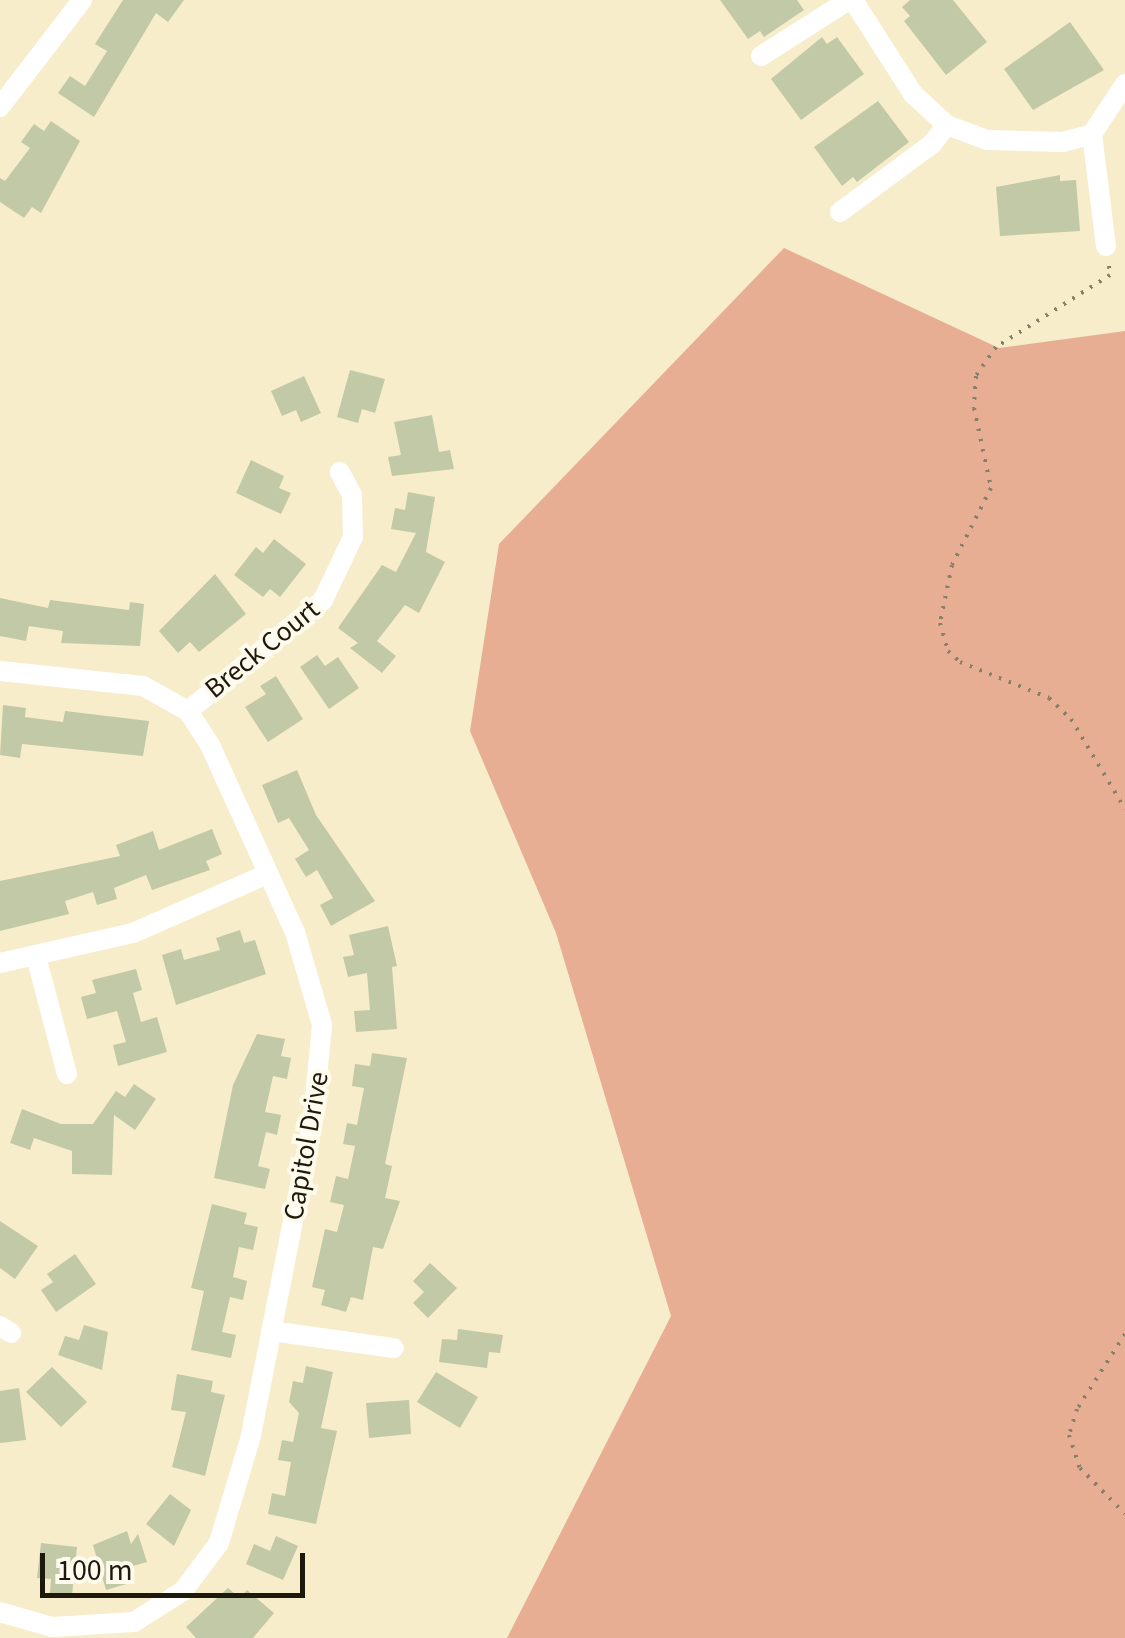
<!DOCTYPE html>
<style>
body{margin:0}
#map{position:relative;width:1125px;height:1638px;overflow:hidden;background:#f7edca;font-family:"Source Sans 3",sans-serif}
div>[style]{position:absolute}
.green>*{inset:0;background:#e8ae93}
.building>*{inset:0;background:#c2c9a7}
.path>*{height:4px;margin-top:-2px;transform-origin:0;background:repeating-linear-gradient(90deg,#878069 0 2.5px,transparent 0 10.5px)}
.minor>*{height:20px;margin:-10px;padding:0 10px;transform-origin:10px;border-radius:10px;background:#fff}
span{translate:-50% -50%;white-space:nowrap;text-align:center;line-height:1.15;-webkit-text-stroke:8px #fefaec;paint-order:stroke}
.street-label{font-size:28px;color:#1d190d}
.scale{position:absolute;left:40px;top:1553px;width:265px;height:45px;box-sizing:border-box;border:5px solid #1d190d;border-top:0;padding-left:12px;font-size:30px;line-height:35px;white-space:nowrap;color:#1d190d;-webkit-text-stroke:8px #fefaec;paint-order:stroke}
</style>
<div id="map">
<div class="green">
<div style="clip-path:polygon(784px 248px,999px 348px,1125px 331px,1125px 1638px,507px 1638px,671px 1316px,556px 933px,470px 731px,499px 544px)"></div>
</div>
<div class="building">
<div style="clip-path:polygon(123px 0,184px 0,168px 22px,156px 13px,94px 117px,58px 93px,70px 76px,85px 86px,107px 51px,95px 44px)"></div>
<div style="clip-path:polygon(720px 0,797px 0,804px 10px,764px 37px,760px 31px,748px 39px)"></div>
<div style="clip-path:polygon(910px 0,953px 0,987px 42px,946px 75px,904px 21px,910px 16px,902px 7px)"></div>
<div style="clip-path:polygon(1070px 22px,1104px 70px,1033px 110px,1004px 69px)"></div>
<div style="clip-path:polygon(822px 37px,827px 44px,837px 37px,864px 74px,801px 120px,771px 79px)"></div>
<div style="clip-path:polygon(878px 101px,909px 142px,857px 182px,853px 177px,842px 186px,814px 147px)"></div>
<div style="clip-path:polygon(51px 121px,80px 141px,41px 213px,32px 207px,24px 218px,0 202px,0 178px,5px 181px,30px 148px,21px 142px,34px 124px,44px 131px)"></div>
<div style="clip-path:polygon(1060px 175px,1060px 181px,1076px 180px,1080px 231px,1000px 236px,996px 187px)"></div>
<div style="clip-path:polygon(350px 370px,385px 379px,375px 413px,362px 409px,358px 423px,337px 417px)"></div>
<div style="clip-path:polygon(304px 376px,321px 413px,301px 422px,296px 410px,282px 416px,271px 391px)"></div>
<div style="clip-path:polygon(432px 415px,439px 452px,450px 450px,454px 469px,392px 476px,388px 457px,401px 455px,394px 422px)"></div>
<div style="clip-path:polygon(251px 460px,284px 476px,279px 488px,291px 493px,281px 514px,236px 493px)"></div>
<div style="clip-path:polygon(408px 492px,435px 497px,426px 552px,445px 562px,419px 613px,405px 605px,377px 641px,396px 656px,382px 673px,350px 648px,358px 643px,338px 628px,382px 565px,396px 572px,416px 533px,391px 529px,395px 508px,405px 510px)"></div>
<div style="clip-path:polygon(274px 539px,306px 564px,280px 597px,270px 589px,263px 597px,234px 575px,256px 547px,263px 553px)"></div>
<div style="clip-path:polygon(215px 574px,246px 614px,199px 652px,190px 642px,178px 653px,159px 631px)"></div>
<div style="clip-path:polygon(0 598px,48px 608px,50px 600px,129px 610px,130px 602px,144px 604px,140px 646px,61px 643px,63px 631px,29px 626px,26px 641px,0 636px)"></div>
<div style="clip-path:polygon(317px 655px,325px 666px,338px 657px,359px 688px,329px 709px,300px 667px)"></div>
<div style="clip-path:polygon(276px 676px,303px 719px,268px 742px,245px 707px,266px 694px,260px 686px)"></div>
<div style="clip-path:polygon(3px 705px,26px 708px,25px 717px,63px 722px,65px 711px,149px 721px,143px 756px,22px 744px,20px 758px,0 755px)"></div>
<div style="clip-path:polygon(297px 770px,316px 815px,375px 901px,331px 926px,320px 905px,333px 898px,317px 870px,306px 877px,295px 859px,309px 850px,289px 818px,278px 823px,262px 785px)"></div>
<div style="clip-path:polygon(212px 829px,222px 854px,206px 861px,210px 870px,152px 890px,146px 875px,114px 888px,117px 899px,97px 905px,93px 892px,65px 901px,69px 914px,0 931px,0 881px,120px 856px,116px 845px,153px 831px,159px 850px)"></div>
<div style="clip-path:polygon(388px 926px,397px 966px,392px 967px,397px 1029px,356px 1032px,354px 1011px,370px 1010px,367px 973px,348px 977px,343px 957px,354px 955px,349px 935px)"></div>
<div style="clip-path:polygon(240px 930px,244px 943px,255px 940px,266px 974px,176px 1005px,162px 955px,181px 949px,184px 960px,220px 950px,216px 938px)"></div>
<div style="clip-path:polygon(136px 969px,142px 990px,133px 993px,141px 1022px,157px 1017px,167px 1052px,118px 1066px,113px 1045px,126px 1042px,117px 1011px,87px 1019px,81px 997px,96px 993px,92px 980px)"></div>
<div style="clip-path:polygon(257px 1034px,285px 1039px,281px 1056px,291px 1058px,287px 1079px,273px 1076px,265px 1112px,281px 1115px,277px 1135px,266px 1132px,258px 1166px,270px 1169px,265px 1189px,214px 1178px,233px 1085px)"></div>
<div style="clip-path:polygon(372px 1053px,407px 1058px,385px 1164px,392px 1166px,385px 1198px,400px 1201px,383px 1249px,373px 1247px,363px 1300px,351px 1297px,346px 1312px,321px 1305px,325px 1290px,312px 1287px,325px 1229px,337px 1232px,344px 1205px,330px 1202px,336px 1176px,348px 1179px,355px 1146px,343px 1144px,347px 1123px,357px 1125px,364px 1088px,352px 1086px,355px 1064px,370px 1066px)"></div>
<div style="clip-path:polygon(134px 1084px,156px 1099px,135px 1130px,114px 1115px,112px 1175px,72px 1174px,72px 1151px,34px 1138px,30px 1150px,10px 1143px,22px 1109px,61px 1124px,93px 1124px,116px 1091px,125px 1097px)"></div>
<div style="clip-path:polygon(212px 1204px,247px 1213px,244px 1224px,258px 1227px,253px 1250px,239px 1247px,233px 1277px,247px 1281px,243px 1300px,230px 1297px,222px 1332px,236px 1335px,231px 1358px,191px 1350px,204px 1291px,191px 1288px)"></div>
<div style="clip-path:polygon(0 1221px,38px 1246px,15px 1279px,0 1268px)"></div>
<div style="clip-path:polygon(75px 1254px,96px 1284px,56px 1312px,41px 1290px,53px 1282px,47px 1274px)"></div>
<div style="clip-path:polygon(430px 1263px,457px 1288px,428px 1318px,413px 1303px,424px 1292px,413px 1281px)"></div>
<div style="clip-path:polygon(84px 1325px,108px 1332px,102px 1370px,58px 1355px,65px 1336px,79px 1340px)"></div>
<div style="clip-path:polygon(458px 1329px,503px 1335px,500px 1353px,489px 1352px,487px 1368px,439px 1362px,442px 1339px,457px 1340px)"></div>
<div style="clip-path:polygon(306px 1366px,333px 1372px,321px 1428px,337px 1431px,316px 1524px,268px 1514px,272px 1493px,285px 1496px,291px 1462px,278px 1460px,282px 1440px,293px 1442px,299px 1413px,289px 1402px,293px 1381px,303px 1383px)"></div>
<div style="clip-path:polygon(52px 1367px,87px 1402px,61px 1427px,26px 1392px)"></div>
<div style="clip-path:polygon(436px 1372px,478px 1397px,460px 1428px,417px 1402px)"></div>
<div style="clip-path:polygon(177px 1374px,213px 1381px,211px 1392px,225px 1395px,205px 1476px,172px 1467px,186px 1412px,171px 1410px)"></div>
<div style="clip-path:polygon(19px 1388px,26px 1440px,0 1443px,0 1391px)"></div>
<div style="clip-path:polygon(409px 1400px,411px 1434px,369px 1438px,366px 1403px)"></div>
<div style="clip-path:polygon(170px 1494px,191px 1510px,174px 1546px,146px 1524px)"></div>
<div style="clip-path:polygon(127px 1531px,131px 1544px,138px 1534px,147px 1562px,126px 1568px,130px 1583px,106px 1590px,93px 1545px)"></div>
<div style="clip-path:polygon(276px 1536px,298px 1546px,283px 1580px,246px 1564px,254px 1544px,270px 1551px)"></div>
<div style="clip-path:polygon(41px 1543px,77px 1547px,72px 1595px,50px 1593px,51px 1579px,37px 1578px)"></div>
<div style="clip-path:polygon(228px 1588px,240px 1598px,247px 1590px,274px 1613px,253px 1638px,196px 1638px,186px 1627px)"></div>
</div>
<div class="path">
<div style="left:1109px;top:266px;width:9px;rotate:84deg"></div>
<div style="left:1110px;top:275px;width:135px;rotate:147.7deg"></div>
<div style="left:996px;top:347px;width:35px;rotate:125deg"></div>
<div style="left:976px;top:376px;width:32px;rotate:94deg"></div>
<div style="left:974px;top:408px;width:82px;rotate:78deg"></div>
<div style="left:991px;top:488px;width:86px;rotate:116.9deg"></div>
<div style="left:952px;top:565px;width:59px;rotate:101.7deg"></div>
<div style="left:940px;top:623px;width:29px;rotate:74deg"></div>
<div style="left:948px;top:651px;width:16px;rotate:43deg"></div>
<div style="left:960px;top:662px;width:96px;rotate:22deg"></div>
<div style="left:1049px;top:698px;width:30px;rotate:44deg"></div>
<div style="left:1071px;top:719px;width:105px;rotate:59deg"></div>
<div style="left:1125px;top:1334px;width:89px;rotate:122.6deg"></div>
<div style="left:1077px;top:1409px;width:27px;rotate:107deg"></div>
<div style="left:1069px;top:1435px;width:35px;rotate:72deg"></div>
<div style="left:1080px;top:1468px;width:64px;rotate:45.6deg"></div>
</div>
<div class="minor">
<div style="left:853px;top:0;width:112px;rotate:57.4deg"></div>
<div style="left:913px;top:94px;width:46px;rotate:42.4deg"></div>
<div style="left:947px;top:125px;width:43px;rotate:20.6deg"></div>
<div style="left:987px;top:140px;width:76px;rotate:1.5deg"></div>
<div style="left:1063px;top:142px;width:30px;rotate:-15deg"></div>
<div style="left:1092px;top:134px;width:60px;rotate:-56.6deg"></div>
<div style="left:761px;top:56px;width:104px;rotate:-32.5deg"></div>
<div style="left:0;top:107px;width:135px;rotate:-52.5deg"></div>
<div style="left:1092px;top:134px;width:113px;rotate:82.9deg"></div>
<div style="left:840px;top:212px;width:114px;rotate:-36.5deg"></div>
<div style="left:932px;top:144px;width:24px;rotate:-52deg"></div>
<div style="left:0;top:671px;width:144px;rotate:6deg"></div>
<div style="left:143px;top:686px;width:51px;rotate:29.1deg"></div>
<div style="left:188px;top:711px;width:40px;rotate:57.1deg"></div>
<div style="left:210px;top:745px;width:205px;rotate:65.6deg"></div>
<div style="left:295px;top:932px;width:97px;rotate:73.8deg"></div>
<div style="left:322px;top:1025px;width:94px;rotate:95.5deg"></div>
<div style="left:313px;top:1119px;width:323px;rotate:101.1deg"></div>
<div style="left:251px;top:1436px;width:112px;rotate:106.7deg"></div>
<div style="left:219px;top:1543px;width:60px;rotate:126.9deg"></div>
<div style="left:183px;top:1591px;width:58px;rotate:147.7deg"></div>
<div style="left:134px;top:1622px;width:82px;rotate:176.5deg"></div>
<div style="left:52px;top:1627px;width:54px;rotate:-163.9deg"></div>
<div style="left:188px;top:711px;width:175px;rotate:-39.4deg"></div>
<div style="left:323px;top:600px;width:70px;rotate:-64.5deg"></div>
<div style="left:353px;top:537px;width:42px;rotate:-91.4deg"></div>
<div style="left:352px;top:495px;width:26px;rotate:-118deg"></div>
<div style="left:36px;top:956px;width:122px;rotate:75.3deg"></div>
<div style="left:0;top:963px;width:136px;rotate:-12.7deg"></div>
<div style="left:133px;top:933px;width:144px;rotate:-23.7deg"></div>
<div style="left:0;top:1326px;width:13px;rotate:32deg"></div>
<div style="left:271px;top:1331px;width:124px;rotate:7.9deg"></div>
</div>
<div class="street-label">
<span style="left:262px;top:649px;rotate:-39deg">Breck Court</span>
<span style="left:306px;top:1146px;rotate:-80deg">Capitol Drive</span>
</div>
<div class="scale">100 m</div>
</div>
